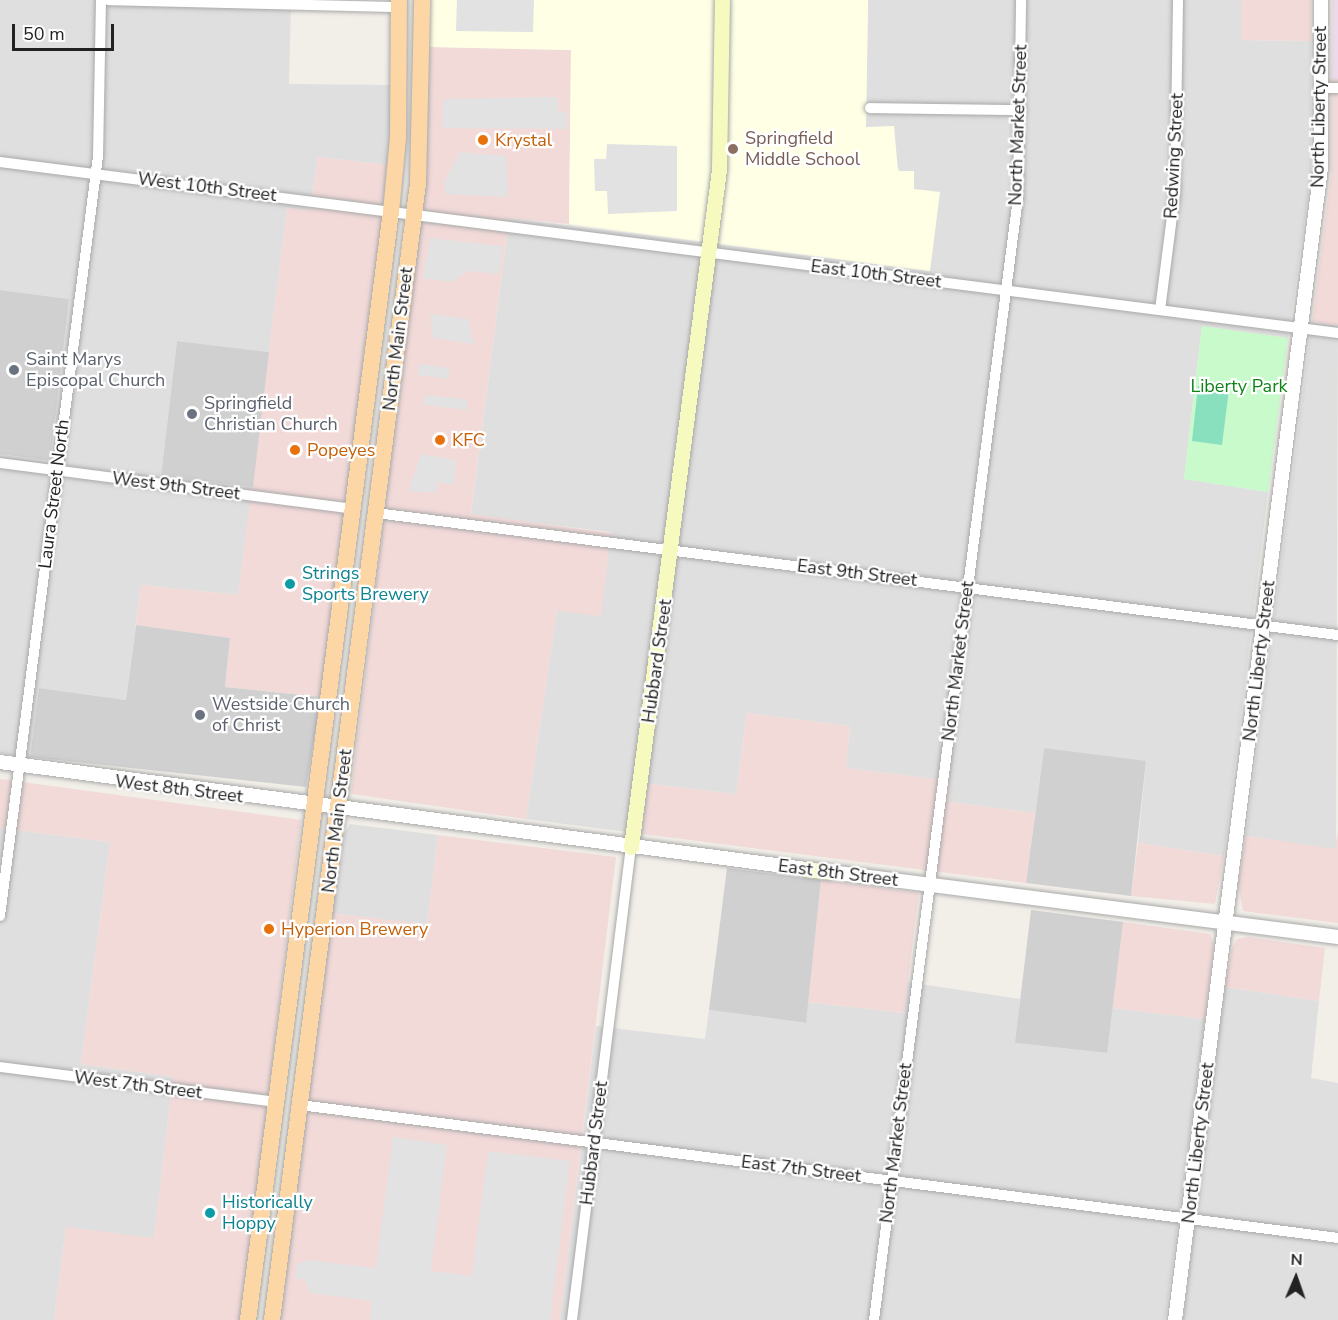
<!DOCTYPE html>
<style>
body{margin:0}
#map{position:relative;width:1338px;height:1320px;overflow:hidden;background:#f2efe9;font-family:"Nunito Sans",sans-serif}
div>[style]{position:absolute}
.residential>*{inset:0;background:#e0dfdf}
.commercial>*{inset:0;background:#f2dad9}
.industrial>*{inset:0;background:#ebdbe8}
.education>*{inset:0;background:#ffffe5}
.religious>*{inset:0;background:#d0d0d0}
.park>*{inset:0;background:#c8facc}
.pitch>*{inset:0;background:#88e0be}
.parking>*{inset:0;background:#e2e2e2}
.roads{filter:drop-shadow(0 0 2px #a9a9a9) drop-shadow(0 0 2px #a9a9a9)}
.minor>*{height:10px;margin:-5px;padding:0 5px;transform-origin:5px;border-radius:5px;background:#fff}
.tertiary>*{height:14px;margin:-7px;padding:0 7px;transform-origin:7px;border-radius:7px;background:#fff}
.secondary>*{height:15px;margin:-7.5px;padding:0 7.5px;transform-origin:7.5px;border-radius:7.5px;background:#f7fabf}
.primary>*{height:16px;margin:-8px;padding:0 8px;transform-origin:8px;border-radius:8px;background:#fcd6a4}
.dots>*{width:16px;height:16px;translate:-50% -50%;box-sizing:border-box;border:3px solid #fff;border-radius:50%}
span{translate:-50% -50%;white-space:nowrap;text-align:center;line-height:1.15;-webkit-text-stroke:4.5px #fff;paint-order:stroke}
.street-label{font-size:18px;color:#222}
.education-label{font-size:18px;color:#785e54}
.left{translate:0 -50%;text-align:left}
.food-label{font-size:18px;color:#c56008}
.worship-label{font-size:18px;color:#5b616d}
.park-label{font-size:18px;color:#0c8416}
.culture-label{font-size:18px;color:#0d838f}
.north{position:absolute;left:1266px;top:1248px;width:60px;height:60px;-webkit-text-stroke:4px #fff;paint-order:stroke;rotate:2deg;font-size:16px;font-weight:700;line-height:24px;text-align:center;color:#222}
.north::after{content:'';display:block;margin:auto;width:21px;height:27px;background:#222;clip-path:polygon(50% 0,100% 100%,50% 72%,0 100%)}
.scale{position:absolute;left:12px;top:24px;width:102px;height:27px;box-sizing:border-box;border:3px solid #222;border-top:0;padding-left:8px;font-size:18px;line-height:21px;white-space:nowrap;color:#222;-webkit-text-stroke:4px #fff;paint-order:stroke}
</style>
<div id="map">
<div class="residential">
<div style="clip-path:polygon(0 0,291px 0,289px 84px,391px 85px,389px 165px,318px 157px,310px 211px,287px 208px,269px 352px,177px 341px,161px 475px,253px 487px,238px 595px,141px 585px,126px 700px,39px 688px,30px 757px,0 753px,0 454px,49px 461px,69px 299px,0 290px)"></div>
<div style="clip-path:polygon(868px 0,1242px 0,1242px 40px,1311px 41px,1311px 175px,1288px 338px,1202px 326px,1184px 479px,1268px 492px,1224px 856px,1138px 843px,1146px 762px,1044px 748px,1035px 813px,949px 802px,950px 781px,846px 768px,850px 726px,747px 713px,736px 794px,650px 784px,643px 834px,526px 819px,557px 611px,611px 532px,471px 515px,509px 218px,930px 271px,914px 189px,866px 127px)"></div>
<div style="clip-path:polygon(1312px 322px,1338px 325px,1336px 850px,1246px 836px)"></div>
<div style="clip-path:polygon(350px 824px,438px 835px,427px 925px,331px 913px,342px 836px)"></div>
<div style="clip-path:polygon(0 828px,110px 842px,81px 1064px,173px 1077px,154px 1239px,66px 1227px,54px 1320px,0 1320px)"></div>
<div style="clip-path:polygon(907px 982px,1020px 999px,1016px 1043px,1106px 1053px,1112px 1008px,1205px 1019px,1165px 1320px,560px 1320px,596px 1026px,705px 1039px,709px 1010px,805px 1023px,808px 1002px,903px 1013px)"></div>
<div style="clip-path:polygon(1225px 987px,1319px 1001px,1311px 1078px,1338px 1083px,1338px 1320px,1183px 1320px)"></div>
</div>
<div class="commercial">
<div style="clip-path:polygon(1242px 0,1311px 0,1311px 41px,1241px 40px)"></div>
<div style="clip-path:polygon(430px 47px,571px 50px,569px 224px,509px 218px,471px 514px,611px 533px,601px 616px,557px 611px,526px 819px,351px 794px,423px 193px)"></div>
<div style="clip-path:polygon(1331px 79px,1338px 79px,1338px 325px,1312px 322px,1331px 175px)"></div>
<div style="clip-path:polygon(318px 157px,389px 165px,321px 697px,225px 687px,230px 638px,136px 625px,141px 585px,238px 595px,287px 208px,310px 210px)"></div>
<div style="clip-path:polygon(747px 713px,850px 726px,846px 768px,951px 781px,949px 802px,1035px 813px,1026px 883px,643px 834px,649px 784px,736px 794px)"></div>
<div style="clip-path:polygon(0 779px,301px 820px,242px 1320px,54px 1320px,66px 1227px,154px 1238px,173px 1077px,81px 1064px,110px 842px,0 828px)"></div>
<div style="clip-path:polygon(1338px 831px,1338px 923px,1243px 911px,1238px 885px,1246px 836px,1335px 849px)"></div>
<div style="clip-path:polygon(438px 835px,616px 857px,560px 1320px,280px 1320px,331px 913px,427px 924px)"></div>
<div style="clip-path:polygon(1138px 843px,1224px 856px,1215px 904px,1131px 896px)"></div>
<div style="clip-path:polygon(821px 880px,919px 893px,904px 1013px,808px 1002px)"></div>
<div style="clip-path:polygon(1123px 922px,1210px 934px,1214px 944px,1205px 1019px,1112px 1008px)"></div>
<div style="clip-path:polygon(1248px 937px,1325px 948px,1319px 1001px,1225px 987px,1232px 948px,1237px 939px)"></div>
</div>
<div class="industrial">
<div style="clip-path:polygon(1332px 0,1338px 0,1338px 79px,1331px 79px)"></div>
</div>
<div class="education">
<div style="clip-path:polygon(430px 0,868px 0,866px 127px,894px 126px,898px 171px,914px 171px,914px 189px,940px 192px,930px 271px,569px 224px,571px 50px,430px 47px)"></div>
</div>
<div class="religious">
<div style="clip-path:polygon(0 290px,69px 299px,50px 461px,0 454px)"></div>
<div style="clip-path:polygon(177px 341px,269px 352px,253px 487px,161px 476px)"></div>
<div style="clip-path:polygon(136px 625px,230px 638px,225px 687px,321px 697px,306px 787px,30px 757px,39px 688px,126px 700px)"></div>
<div style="clip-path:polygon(1044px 748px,1146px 761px,1131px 896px,1026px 883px)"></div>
<div style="clip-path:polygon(727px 868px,821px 880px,806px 1023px,709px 1010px)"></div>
<div style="clip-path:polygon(1031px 910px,1123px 922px,1107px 1053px,1015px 1043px)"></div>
</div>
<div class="park">
<div style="clip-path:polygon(1202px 326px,1288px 338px,1268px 492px,1184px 479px)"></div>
</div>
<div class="pitch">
<div style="clip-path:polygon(1198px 386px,1229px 389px,1222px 445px,1192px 441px)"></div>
</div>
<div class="parking">
<div style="clip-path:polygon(457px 0,534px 0,533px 32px,456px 31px)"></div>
<div style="clip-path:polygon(558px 97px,558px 111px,567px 112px,567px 129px,442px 128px,443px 99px)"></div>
<div style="clip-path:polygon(607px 144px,677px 146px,677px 211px,608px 214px,607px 191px,595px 191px,594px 159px,606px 159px)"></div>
<div style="clip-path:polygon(460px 152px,506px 156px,508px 197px,446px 194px,444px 183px)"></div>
<div style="clip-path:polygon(430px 238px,502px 246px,499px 274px,468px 271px,451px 282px,423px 278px)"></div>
<div style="clip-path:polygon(430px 314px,468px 319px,474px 344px,433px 338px)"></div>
<div style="clip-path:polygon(419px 364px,450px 368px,448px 379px,418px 375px)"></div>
<div style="clip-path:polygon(425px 395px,467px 399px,467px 410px,424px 405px)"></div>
<div style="clip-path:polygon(421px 454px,456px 460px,454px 485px,438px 482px,436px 493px,409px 491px)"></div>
<div style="clip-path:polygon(393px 1137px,447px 1145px,431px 1271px,472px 1276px,488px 1151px,570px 1161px,550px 1320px,370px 1320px,372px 1301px,310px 1293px,305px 1279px,295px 1279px,297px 1264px,307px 1260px,376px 1268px)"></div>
</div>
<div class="roads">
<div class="minor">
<div style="left:108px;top:0;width:290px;rotate:1.4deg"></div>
<div style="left:1321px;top:88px;width:17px"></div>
<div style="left:870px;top:108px;width:151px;rotate:0.8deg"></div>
<div style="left:0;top:162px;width:1349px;rotate:7.28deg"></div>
<div style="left:1160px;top:310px;width:118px;rotate:-82.7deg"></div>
<div style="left:1175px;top:193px;width:193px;rotate:-89.1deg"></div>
<div style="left:0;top:463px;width:355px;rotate:7.4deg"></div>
<div style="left:376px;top:513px;width:970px;rotate:7.23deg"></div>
<div style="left:0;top:916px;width:766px;rotate:-82.65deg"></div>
<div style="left:98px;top:156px;width:156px;rotate:-88.9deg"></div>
<div style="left:0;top:1067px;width:278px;rotate:7.2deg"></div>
<div style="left:300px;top:1105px;width:1046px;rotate:7.3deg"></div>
<div style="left:572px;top:1320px;width:477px;rotate:-82.9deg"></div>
<div style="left:874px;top:1320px;width:1132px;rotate:-82.69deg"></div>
<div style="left:1018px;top:197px;width:197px;rotate:-89.1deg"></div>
</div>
<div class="tertiary">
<div style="left:0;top:762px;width:813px;rotate:7.56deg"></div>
<div style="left:830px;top:872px;width:512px;rotate:7.29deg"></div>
<div style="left:1175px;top:1320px;width:1162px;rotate:-82.78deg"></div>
<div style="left:1321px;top:167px;width:167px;rotate:-90deg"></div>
</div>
<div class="secondary">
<div style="left:631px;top:847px;width:684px;rotate:-82.6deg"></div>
<div style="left:719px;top:169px;width:169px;rotate:-89deg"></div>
<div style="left:806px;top:869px;width:24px;rotate:7deg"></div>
</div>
<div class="primary">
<div style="left:248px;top:1320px;width:1117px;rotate:-82.65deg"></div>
<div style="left:391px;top:212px;width:74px;rotate:-84.6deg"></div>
<div style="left:398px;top:138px;width:138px;rotate:-89.6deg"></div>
<div style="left:272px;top:1320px;width:1146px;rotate:-82.68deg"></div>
<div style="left:418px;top:183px;width:183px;rotate:-88.7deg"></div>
</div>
</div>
<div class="dots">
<div style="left:483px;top:140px;background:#e8710a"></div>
<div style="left:733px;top:149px;background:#8d6e63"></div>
<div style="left:14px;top:370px;background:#6b7280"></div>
<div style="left:192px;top:414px;background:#6b7280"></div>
<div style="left:440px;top:440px;background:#e8710a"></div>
<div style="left:295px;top:450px;background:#e8710a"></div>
<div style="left:290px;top:584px;background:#0f9aa8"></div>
<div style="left:200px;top:715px;background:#6b7280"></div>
<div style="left:269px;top:929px;background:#e8710a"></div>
<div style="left:210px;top:1213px;background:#0f9aa8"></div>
</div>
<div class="street-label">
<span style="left:1319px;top:107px;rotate:-89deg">North Liberty Street</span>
<span style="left:1018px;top:125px;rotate:-88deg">North Market Street</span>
<span style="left:1174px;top:156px;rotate:-87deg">Redwing Street</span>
<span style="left:207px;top:187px;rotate:7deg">West 10th Street</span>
<span style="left:876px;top:274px;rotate:7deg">East 10th Street</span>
<span style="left:398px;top:339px;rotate:-83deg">North Main Street</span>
<span style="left:176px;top:486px;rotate:7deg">West 9th Street</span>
<span style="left:54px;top:494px;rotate:-83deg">Laura Street North</span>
<span style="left:857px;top:573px;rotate:7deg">East 9th Street</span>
<span style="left:657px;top:661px;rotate:-82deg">Hubbard Street</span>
<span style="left:958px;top:661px;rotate:-83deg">North Market Street</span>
<span style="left:1259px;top:661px;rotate:-83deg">North Liberty Street</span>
<span style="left:179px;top:789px;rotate:7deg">West 8th Street</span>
<span style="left:337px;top:821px;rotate:-83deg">North Main Street</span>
<span style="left:838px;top:873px;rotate:7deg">East 8th Street</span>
<span style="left:138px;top:1085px;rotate:7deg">West 7th Street</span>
<span style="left:594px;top:1143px;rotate:-83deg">Hubbard Street</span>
<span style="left:896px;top:1143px;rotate:-83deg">North Market Street</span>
<span style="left:1198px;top:1143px;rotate:-83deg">North Liberty Street</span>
<span style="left:801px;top:1169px;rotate:7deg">East 7th Street</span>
</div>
<div class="education-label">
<span class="left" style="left:745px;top:149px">Springfield<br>Middle School</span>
</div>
<div class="food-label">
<span class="left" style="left:495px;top:140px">Krystal</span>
<span class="left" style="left:452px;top:440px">KFC</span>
<span class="left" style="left:307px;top:450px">Popeyes</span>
<span class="left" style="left:281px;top:929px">Hyperion Brewery</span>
</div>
<div class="worship-label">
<span class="left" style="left:26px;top:370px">Saint Marys<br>Episcopal Church</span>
<span class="left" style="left:204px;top:414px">Springfield<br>Christian Church</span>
<span class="left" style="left:212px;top:715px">Westside Church<br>of Christ</span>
</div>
<div class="park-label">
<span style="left:1239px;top:386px">Liberty Park</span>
</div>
<div class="culture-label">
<span class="left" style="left:302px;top:584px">Strings<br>Sports Brewery</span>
<span class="left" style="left:222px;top:1213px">Historically<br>Hoppy</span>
</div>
<div class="north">N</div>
<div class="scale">50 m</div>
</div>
